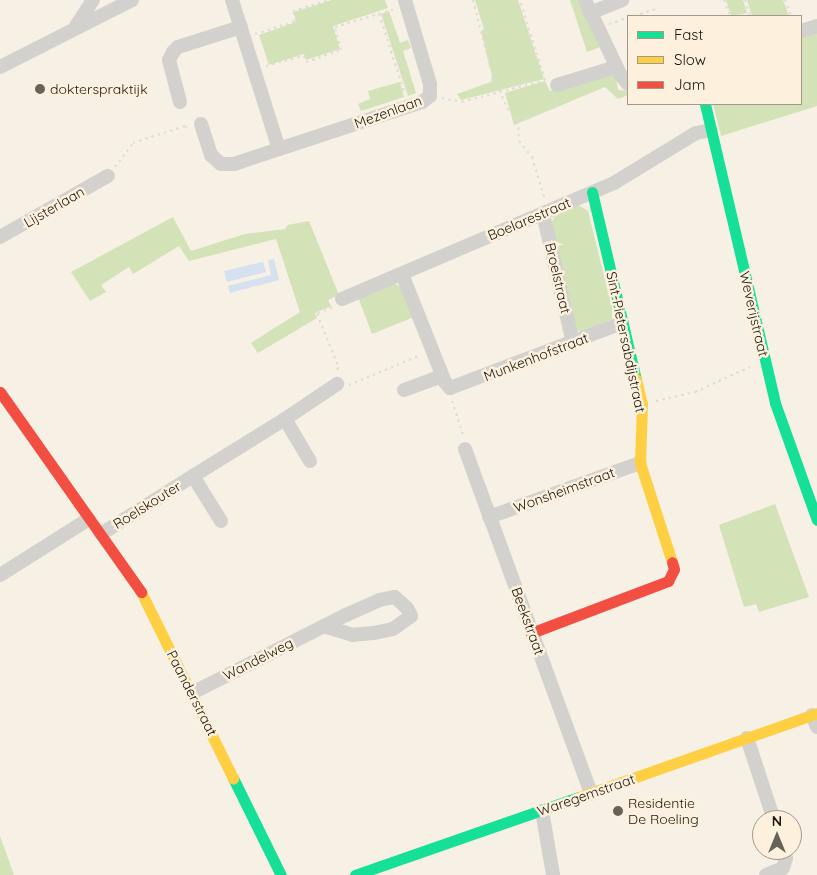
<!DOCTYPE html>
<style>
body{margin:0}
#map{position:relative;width:817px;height:875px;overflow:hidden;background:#f6f0e5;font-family:Quicksand,sans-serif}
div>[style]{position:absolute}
.green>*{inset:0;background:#d3e2b7}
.water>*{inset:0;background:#d6e1f0}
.path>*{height:2px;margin-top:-1px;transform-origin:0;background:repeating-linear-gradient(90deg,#dedcd8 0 2.5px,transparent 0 6.5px)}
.street>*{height:14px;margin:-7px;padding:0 7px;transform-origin:7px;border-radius:7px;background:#d3d1ce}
.fast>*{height:11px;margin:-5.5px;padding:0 5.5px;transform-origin:5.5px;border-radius:5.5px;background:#16e098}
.slow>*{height:11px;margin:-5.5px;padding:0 5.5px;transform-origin:5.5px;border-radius:5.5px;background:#ffcf43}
.jam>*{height:11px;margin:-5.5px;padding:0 5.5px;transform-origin:5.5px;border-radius:5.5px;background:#f24e42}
.dots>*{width:14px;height:14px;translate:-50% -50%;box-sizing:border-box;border:2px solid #fdf1de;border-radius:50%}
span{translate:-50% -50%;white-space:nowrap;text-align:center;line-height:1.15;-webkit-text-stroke:5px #fdf1de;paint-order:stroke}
.poi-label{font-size:14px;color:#1b160e}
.left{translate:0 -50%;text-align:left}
.street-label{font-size:14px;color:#1b160e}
.legend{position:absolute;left:627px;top:15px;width:175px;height:90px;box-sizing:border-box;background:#fdf1de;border:1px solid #a3998b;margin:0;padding:6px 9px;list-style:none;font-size:15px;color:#1b160e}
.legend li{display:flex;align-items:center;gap:10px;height:25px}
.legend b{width:25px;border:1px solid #a3998b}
.north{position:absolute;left:752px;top:810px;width:50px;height:50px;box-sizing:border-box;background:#fdf1de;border:1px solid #a3998b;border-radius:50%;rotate:0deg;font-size:14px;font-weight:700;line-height:20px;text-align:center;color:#1b160e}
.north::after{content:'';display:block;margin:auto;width:18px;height:22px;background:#686259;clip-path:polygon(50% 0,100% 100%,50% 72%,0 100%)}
</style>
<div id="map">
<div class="green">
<div style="clip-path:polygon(332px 0,385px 0,388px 8px,333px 26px,340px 49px,306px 60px,304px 54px,269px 65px,259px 35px,296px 22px,294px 12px)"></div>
<div style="clip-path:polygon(475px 0,518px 0,544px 79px,461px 100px,457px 94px,491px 82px,492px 76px,481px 31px,484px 29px)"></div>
<div style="clip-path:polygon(570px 0,579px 0,600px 47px,587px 52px)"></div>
<div style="clip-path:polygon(726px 0,743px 0,747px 13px,731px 16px)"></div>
<div style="clip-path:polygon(747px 0,783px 0,789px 16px,752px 16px)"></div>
<div style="clip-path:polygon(389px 11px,400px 43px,408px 40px,411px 48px,403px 51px,416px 93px,408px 96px,381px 14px)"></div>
<div style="clip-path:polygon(817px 30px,817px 106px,721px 136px,713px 104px,801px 104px,801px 35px)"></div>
<div style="clip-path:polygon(607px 71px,616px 77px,618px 90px,628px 91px,628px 95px,618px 99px,605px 87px,514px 125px,505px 93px,545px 81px,550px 91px)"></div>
<div style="clip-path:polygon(400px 82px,404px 97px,361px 111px,358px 104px,370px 99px,368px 91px)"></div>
<div style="clip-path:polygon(578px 205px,588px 211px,612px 308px,612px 319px,585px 331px,578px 331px,573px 324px,550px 226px,555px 215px)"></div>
<div style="clip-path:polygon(173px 217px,191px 251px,245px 234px,285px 229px,288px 225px,309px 221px,339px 295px,328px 300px,331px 306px,315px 313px,317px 318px,258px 353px,251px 343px,300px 312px,276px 239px,189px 261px,179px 246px,133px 274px,129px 267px,101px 285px,106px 292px,90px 301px,71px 272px)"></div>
<div style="clip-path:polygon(394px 283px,400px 287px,414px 317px,372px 334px,358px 297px)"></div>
<div style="clip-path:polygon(775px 504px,809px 597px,759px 612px,756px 604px,744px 607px,719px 525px)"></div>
<div style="clip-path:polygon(0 836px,14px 875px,0 875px)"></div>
</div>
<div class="water">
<div style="clip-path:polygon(274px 259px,279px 280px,230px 293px,228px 286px,271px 275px,268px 260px)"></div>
<div style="clip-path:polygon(263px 262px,266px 272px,227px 282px,224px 271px)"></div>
</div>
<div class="path">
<div style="left:473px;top:0;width:68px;rotate:75.6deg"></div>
<div style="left:490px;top:66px;width:45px;rotate:68deg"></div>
<div style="left:507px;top:108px;width:17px;rotate:50deg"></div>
<div style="left:518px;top:121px;width:20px;rotate:87deg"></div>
<div style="left:519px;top:141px;width:21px;rotate:51deg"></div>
<div style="left:532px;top:157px;width:45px;rotate:73.2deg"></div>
<div style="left:724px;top:0;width:17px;rotate:69deg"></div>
<div style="left:745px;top:0;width:17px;rotate:73deg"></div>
<div style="left:785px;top:0;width:17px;rotate:69deg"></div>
<div style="left:379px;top:14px;width:84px;rotate:72deg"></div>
<div style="left:634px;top:16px;width:23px;rotate:-18deg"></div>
<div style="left:742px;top:16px;width:7px;rotate:-16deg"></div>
<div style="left:609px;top:24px;width:20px;rotate:-18deg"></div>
<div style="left:255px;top:34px;width:43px;rotate:-17.6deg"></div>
<div style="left:296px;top:21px;width:10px;rotate:-107deg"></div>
<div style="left:293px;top:11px;width:37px;rotate:-17deg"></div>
<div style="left:266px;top:66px;width:39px;rotate:-15deg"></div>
<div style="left:304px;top:56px;width:6px;rotate:72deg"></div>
<div style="left:306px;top:62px;width:37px;rotate:-19deg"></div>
<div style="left:341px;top:50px;width:24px;rotate:-105deg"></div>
<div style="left:335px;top:27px;width:63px;rotate:-16.7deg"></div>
<div style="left:442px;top:98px;width:20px;rotate:11deg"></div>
<div style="left:462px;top:102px;width:86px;rotate:-14.8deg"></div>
<div style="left:545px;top:80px;width:84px;rotate:-107.4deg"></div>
<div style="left:518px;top:121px;width:41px;rotate:-21.5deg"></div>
<div style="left:556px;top:106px;width:9px;rotate:-90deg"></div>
<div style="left:115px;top:167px;width:30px;rotate:-53deg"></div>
<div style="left:133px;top:143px;width:55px;rotate:-18.1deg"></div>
<div style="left:185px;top:126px;width:6px;rotate:45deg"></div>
<div style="left:332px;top:307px;width:17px;rotate:155deg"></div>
<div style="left:317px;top:314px;width:58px;rotate:67.8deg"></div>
<div style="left:339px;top:368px;width:7px;rotate:153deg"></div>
<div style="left:349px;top:385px;width:78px;rotate:-22.6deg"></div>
<div style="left:452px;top:401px;width:38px;rotate:72deg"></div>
<div style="left:656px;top:401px;width:40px;rotate:-13deg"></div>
<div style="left:695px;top:392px;width:60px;rotate:-24.4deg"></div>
</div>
<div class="street">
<div style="left:232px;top:0;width:156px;rotate:72.5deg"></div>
<div style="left:279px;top:149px;width:151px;rotate:-18.2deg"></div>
<div style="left:422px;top:102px;width:10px;rotate:-37deg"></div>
<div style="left:430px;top:96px;width:12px;rotate:-90deg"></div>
<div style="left:430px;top:84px;width:88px;rotate:-106.6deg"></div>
<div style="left:585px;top:0;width:82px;rotate:64.7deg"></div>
<div style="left:620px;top:74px;width:13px;rotate:51deg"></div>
<div style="left:590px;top:13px;width:35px;rotate:-22deg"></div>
<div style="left:76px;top:26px;width:31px;rotate:-57deg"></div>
<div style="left:801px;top:31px;width:17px;rotate:-17deg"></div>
<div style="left:0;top:67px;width:148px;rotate:-26.9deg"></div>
<div style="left:557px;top:85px;width:62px;rotate:-17deg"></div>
<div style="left:180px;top:102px;width:43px;rotate:-104.7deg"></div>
<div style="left:169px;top:60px;width:9px;rotate:-63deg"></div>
<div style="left:173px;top:52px;width:7px;rotate:-45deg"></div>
<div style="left:178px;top:47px;width:66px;rotate:-17.6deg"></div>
<div style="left:201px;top:124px;width:33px;rotate:72deg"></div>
<div style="left:211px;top:155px;width:13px;rotate:42deg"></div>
<div style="left:221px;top:164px;width:13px"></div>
<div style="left:234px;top:164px;width:47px;rotate:-18.4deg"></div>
<div style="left:543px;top:214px;width:132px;rotate:76.9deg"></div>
<div style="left:0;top:237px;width:124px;rotate:-29.5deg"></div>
<div style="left:402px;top:274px;width:116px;rotate:68.3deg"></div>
<div style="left:445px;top:382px;width:8px;rotate:50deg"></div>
<div style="left:450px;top:388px;width:184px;rotate:-20.7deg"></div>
<div style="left:342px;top:299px;width:296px;rotate:-23.1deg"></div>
<div style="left:614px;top:183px;width:96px;rotate:-31.4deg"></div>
<div style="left:696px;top:133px;width:15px;rotate:-11deg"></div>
<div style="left:404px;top:390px;width:40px;rotate:-20.2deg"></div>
<div style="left:465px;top:449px;width:367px;rotate:69.9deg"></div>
<div style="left:310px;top:461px;width:49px;rotate:-120.8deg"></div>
<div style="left:285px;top:419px;width:63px;rotate:-33.9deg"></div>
<div style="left:489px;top:517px;width:160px;rotate:-19.7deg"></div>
<div style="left:221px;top:521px;width:53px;rotate:-121.9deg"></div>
<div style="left:193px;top:476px;width:108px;rotate:-31.8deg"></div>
<div style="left:101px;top:534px;width:109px;rotate:-32.2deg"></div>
<div style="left:0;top:575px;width:105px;rotate:-32.2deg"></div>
<div style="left:192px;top:693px;width:148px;rotate:-26.9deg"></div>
<div style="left:324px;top:626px;width:25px;rotate:-27deg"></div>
<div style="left:346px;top:615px;width:36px;rotate:-24deg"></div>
<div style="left:379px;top:600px;width:16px;rotate:-11deg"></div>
<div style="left:395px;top:597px;width:16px;rotate:43deg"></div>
<div style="left:407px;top:608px;width:9px;rotate:63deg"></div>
<div style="left:411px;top:616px;width:22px;rotate:144deg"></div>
<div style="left:393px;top:629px;width:19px;rotate:168deg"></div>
<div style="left:374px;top:633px;width:21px;rotate:175deg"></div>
<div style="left:353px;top:635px;width:30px;rotate:-163deg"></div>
<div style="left:812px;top:715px;width:13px;rotate:67deg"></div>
<div style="left:747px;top:738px;width:86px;rotate:71.8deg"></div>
<div style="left:542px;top:811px;width:65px;rotate:80.2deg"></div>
<div style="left:766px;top:875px;width:18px;rotate:-22deg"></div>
<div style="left:783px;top:868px;width:10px;rotate:-73deg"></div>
<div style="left:786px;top:858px;width:9px;rotate:-111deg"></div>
</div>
<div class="fast">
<div style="left:705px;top:104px;width:307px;rotate:76.8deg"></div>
<div style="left:775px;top:403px;width:124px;rotate:70.3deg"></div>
<div style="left:592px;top:192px;width:192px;rotate:76.8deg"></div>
<div style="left:233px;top:778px;width:108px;rotate:63.7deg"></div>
<div style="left:355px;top:875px;width:237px;rotate:-19.2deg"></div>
</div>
<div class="slow">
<div style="left:636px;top:379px;width:26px;rotate:77deg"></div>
<div style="left:642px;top:404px;width:59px;rotate:91.9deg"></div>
<div style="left:640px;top:463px;width:104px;rotate:72.1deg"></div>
<div style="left:141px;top:592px;width:208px;rotate:63.7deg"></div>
<div style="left:579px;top:797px;width:252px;rotate:-19.4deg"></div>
</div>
<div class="jam">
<div style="left:0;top:392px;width:245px;rotate:54.8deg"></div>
<div style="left:531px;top:633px;width:147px;rotate:-20.8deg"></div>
<div style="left:668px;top:581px;width:13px;rotate:-63deg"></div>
<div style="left:674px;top:569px;width:7px;rotate:-106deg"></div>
</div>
<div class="dots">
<div style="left:40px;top:89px;background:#686259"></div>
<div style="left:618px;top:811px;background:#686259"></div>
</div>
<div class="poi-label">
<span class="left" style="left:50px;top:89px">dokterspraktijk</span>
<span class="left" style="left:628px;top:811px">Residentie<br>De Roeling</span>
</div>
<div class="street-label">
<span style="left:388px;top:112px;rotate:-20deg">Mezenlaan</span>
<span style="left:54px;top:207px;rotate:-30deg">Lijsterlaan</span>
<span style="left:529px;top:219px;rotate:-23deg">Boelarestraat</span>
<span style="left:558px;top:278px;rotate:77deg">Broelstraat</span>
<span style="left:754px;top:314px;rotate:77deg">Weverijstraat</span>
<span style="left:626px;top:342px;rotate:78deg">Sint-Pietersabdijstraat</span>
<span style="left:536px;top:357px;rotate:-21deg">Munkenhofstraat</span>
<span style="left:564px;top:490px;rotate:-20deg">Wonsheimstraat</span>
<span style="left:147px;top:505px;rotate:-32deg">Roelskouter</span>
<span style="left:528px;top:621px;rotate:70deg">Beekstraat</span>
<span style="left:258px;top:659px;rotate:-27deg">Wandelweg</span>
<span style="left:192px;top:693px;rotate:63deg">Paanderstraat</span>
<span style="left:586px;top:795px;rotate:-19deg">Waregemstraat</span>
</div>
<ul class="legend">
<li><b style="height:6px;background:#16e098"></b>Fast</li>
<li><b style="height:6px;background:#ffcf43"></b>Slow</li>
<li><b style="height:6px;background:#f24e42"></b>Jam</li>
</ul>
<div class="north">N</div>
</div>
